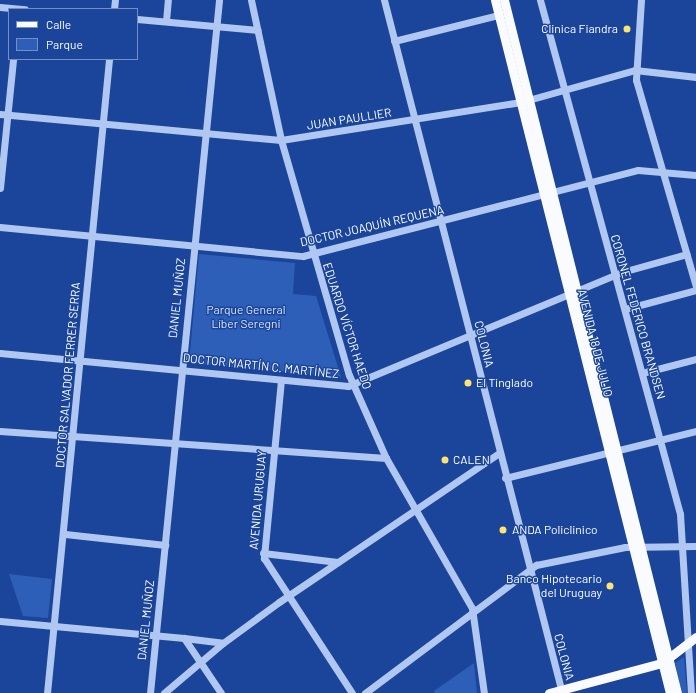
<!DOCTYPE html>
<meta charset="utf-8">
<style>
body{margin:0}
#map{position:relative;width:696px;height:693px;overflow:hidden;background:#1a459a;font-family:Barlow,sans-serif}
div>[style]{position:absolute}
.green>*{inset:0;background:#2e5fb8}
.minor>*{height:7px;margin:-3.5px;padding:0 3.5px;transform-origin:3.5px;border-radius:3.5px;background:#b0c7f1}
.major>*{height:9px;margin:-4.5px;padding:0 4.5px;transform-origin:4.5px;border-radius:4.5px;background:#fafbff}
.dots>*{width:11px;height:11px;translate:-50% -50%;box-sizing:border-box;border:2px solid #1a459a;border-radius:50%}
span{translate:-50% -50%;white-space:nowrap;text-align:center;line-height:1.15;-webkit-text-stroke:3px #1a459a;paint-order:stroke}
.poi-label{font-size:12px;color:#fff}
.right{translate:-100% -50%;text-align:right}
.left{translate:0 -50%;text-align:left}
.street-label{font-size:12px;color:#fff}
.park-label{font-size:12px;color:#d7e4fc}
.legend{position:absolute;left:8px;top:8px;width:130px;height:52px;box-sizing:border-box;background:#1a459a;border:1px solid #768fc2;margin:0;padding:5px 7px;list-style:none;font-size:12px;color:#fff}
.legend li{display:flex;align-items:center;gap:8px;height:20px}
.legend b{width:20px;border:1px solid #768fc2}
</style>
<div id="map">
<div class="green">
<div style="clip-path:polygon(199px 254px,295px 263px,293px 294px,316px 296px,341px 377px,189px 363px)"></div>
<div style="clip-path:polygon(9px 574px,52px 579px,48px 618px,23px 616px)"></div>
<div style="clip-path:polygon(684px 657px,687px 693px,682px 693px,675px 663px)"></div>
<div style="clip-path:polygon(474px 663px,477px 693px,435px 693px,434px 691px)"></div>
</div>
<div class="minor">
<div style="left:251px;top:0;width:143px;rotate:77.9deg"></div>
<div style="left:281px;top:140px;width:245px;rotate:73.9deg"></div>
<div style="left:349px;top:375px;width:91px;rotate:66deg"></div>
<div style="left:386px;top:458px;width:173px;rotate:60.2deg"></div>
<div style="left:472px;top:608px;width:86px;rotate:82deg"></div>
<div style="left:384px;top:0;width:715px;rotate:75.59deg"></div>
<div style="left:540px;top:0;width:533px;rotate:74.76deg"></div>
<div style="left:680px;top:514px;width:179px;rotate:86.5deg"></div>
<div style="left:641px;top:0;width:80px;rotate:93.6deg"></div>
<div style="left:636px;top:80px;width:215px;rotate:73.8deg"></div>
<div style="left:0;top:7px;width:25px;rotate:5deg"></div>
<div style="left:114px;top:9px;width:9px;rotate:-84deg"></div>
<div style="left:137px;top:19px;width:121px;rotate:5.2deg"></div>
<div style="left:166px;top:21px;width:21px;rotate:-85deg"></div>
<div style="left:394px;top:41px;width:107px;rotate:-14deg"></div>
<div style="left:0;top:114px;width:282px;rotate:5.3deg"></div>
<div style="left:281px;top:140px;width:243px;rotate:-9deg"></div>
<div style="left:521px;top:102px;width:118px;rotate:-15.7deg"></div>
<div style="left:635px;top:70px;width:61px;rotate:6.5deg"></div>
<div style="left:0;top:188px;width:130px;rotate:-84.2deg"></div>
<div style="left:0;top:227px;width:304px;rotate:5.5deg"></div>
<div style="left:303px;top:256px;width:346px;rotate:-14.4deg"></div>
<div style="left:638px;top:170px;width:58px;rotate:4.9deg"></div>
<div style="left:625px;top:309px;width:73px;rotate:-15deg"></div>
<div style="left:0;top:353px;width:350px;rotate:5.4deg"></div>
<div style="left:348px;top:386px;width:297px;rotate:-22.6deg"></div>
<div style="left:622px;top:272px;width:67px;rotate:-15.5deg"></div>
<div style="left:642px;top:373px;width:56px;rotate:-14.5deg"></div>
<div style="left:281px;top:380px;width:179px;rotate:95.5deg"></div>
<div style="left:264px;top:558px;width:161px;rotate:56.9deg"></div>
<div style="left:0;top:431px;width:387px;rotate:4deg"></div>
<div style="left:505px;top:478px;width:197px;rotate:-13.8deg"></div>
<div style="left:65px;top:534px;width:101px;rotate:6.3deg"></div>
<div style="left:263px;top:553px;width:75px;rotate:6.9deg"></div>
<div style="left:0;top:621px;width:185px;rotate:5.3deg"></div>
<div style="left:184px;top:638px;width:66px;rotate:56.1deg"></div>
<div style="left:184px;top:638px;width:39px;rotate:7deg"></div>
<div style="left:47px;top:693px;width:637px;rotate:-84.41deg"></div>
<div style="left:150px;top:693px;width:696px;rotate:-84.31deg"></div>
<div style="left:164px;top:693px;width:77px;rotate:-40.3deg"></div>
<div style="left:223px;top:643px;width:69px;rotate:-36.2deg"></div>
<div style="left:279px;top:602px;width:266px;rotate:-34.1deg"></div>
<div style="left:365px;top:693px;width:214px;rotate:-36.8deg"></div>
<div style="left:536px;top:565px;width:91px;rotate:-11.4deg"></div>
<div style="left:625px;top:547px;width:71px;rotate:-0.8deg"></div>
</div>
<div class="major">
<div style="left:495px;top:0;width:715px;rotate:75.83deg"></div>
<div style="left:504px;top:0;width:714px;rotate:75.98deg"></div>
<div style="left:549px;top:693px;width:117px;rotate:-14.9deg"></div>
<div style="left:662px;top:663px;width:43px;rotate:-37.4deg"></div>
</div>
<div class="dots">
<div style="left:627px;top:29px;background:#ffe470"></div>
<div style="left:468px;top:383px;background:#ffe470"></div>
<div style="left:445px;top:460px;background:#ffe470"></div>
<div style="left:503px;top:530px;background:#ffe470"></div>
<div style="left:610px;top:586px;background:#ffe470"></div>
</div>
<div class="poi-label">
<span class="right" style="left:618px;top:29px">Clinica Fiandra</span>
<span class="left" style="left:476px;top:383px">El Tinglado</span>
<span class="left" style="left:453px;top:460px">CALEN</span>
<span class="left" style="left:512px;top:530px">ANDA Policlinico</span>
<span class="right" style="left:602px;top:586px">Banco Hipotecario<br>del Uruguay</span>
</div>
<div class="street-label">
<span style="left:349px;top:119px;rotate:-9deg">JUAN PAULLIER</span>
<span style="left:372px;top:226px;rotate:-13deg">DOCTOR JOAQUÍN REQUENA</span>
<span style="left:177px;top:298px;rotate:-84deg">DANIEL MUÑOZ</span>
<span style="left:638px;top:317px;rotate:74deg">CORONEL FEDERICO BRANDSEN</span>
<span style="left:347px;top:326px;rotate:72deg">EDUARDO VÍCTOR HAEDO</span>
<span style="left:595px;top:343px;rotate:76deg">AVENIDA 18 DE JULIO</span>
<span style="left:484px;top:344px;rotate:76deg">COLONIA</span>
<span style="left:261px;top:366px;rotate:6deg">DOCTOR MARTÍN C. MARTÍNEZ</span>
<span style="left:68px;top:375px;rotate:-85deg">DOCTOR SALVADOR FERRER SERRA</span>
<span style="left:258px;top:500px;rotate:-85deg">AVENIDA URUGUAY</span>
<span style="left:146px;top:620px;rotate:-84deg">DANIEL MUÑOZ</span>
<span style="left:564px;top:657px;rotate:75deg">COLONIA</span>
</div>
<div class="park-label">
<span style="left:246px;top:317px">Parque General<br>Líber Seregni</span>
</div>
<ul class="legend">
<li><b style="height:5px;background:#fafbff"></b>Calle</li>
<li><b style="height:11px;background:#2e5fb8"></b>Parque</li>
</ul>
</div>
